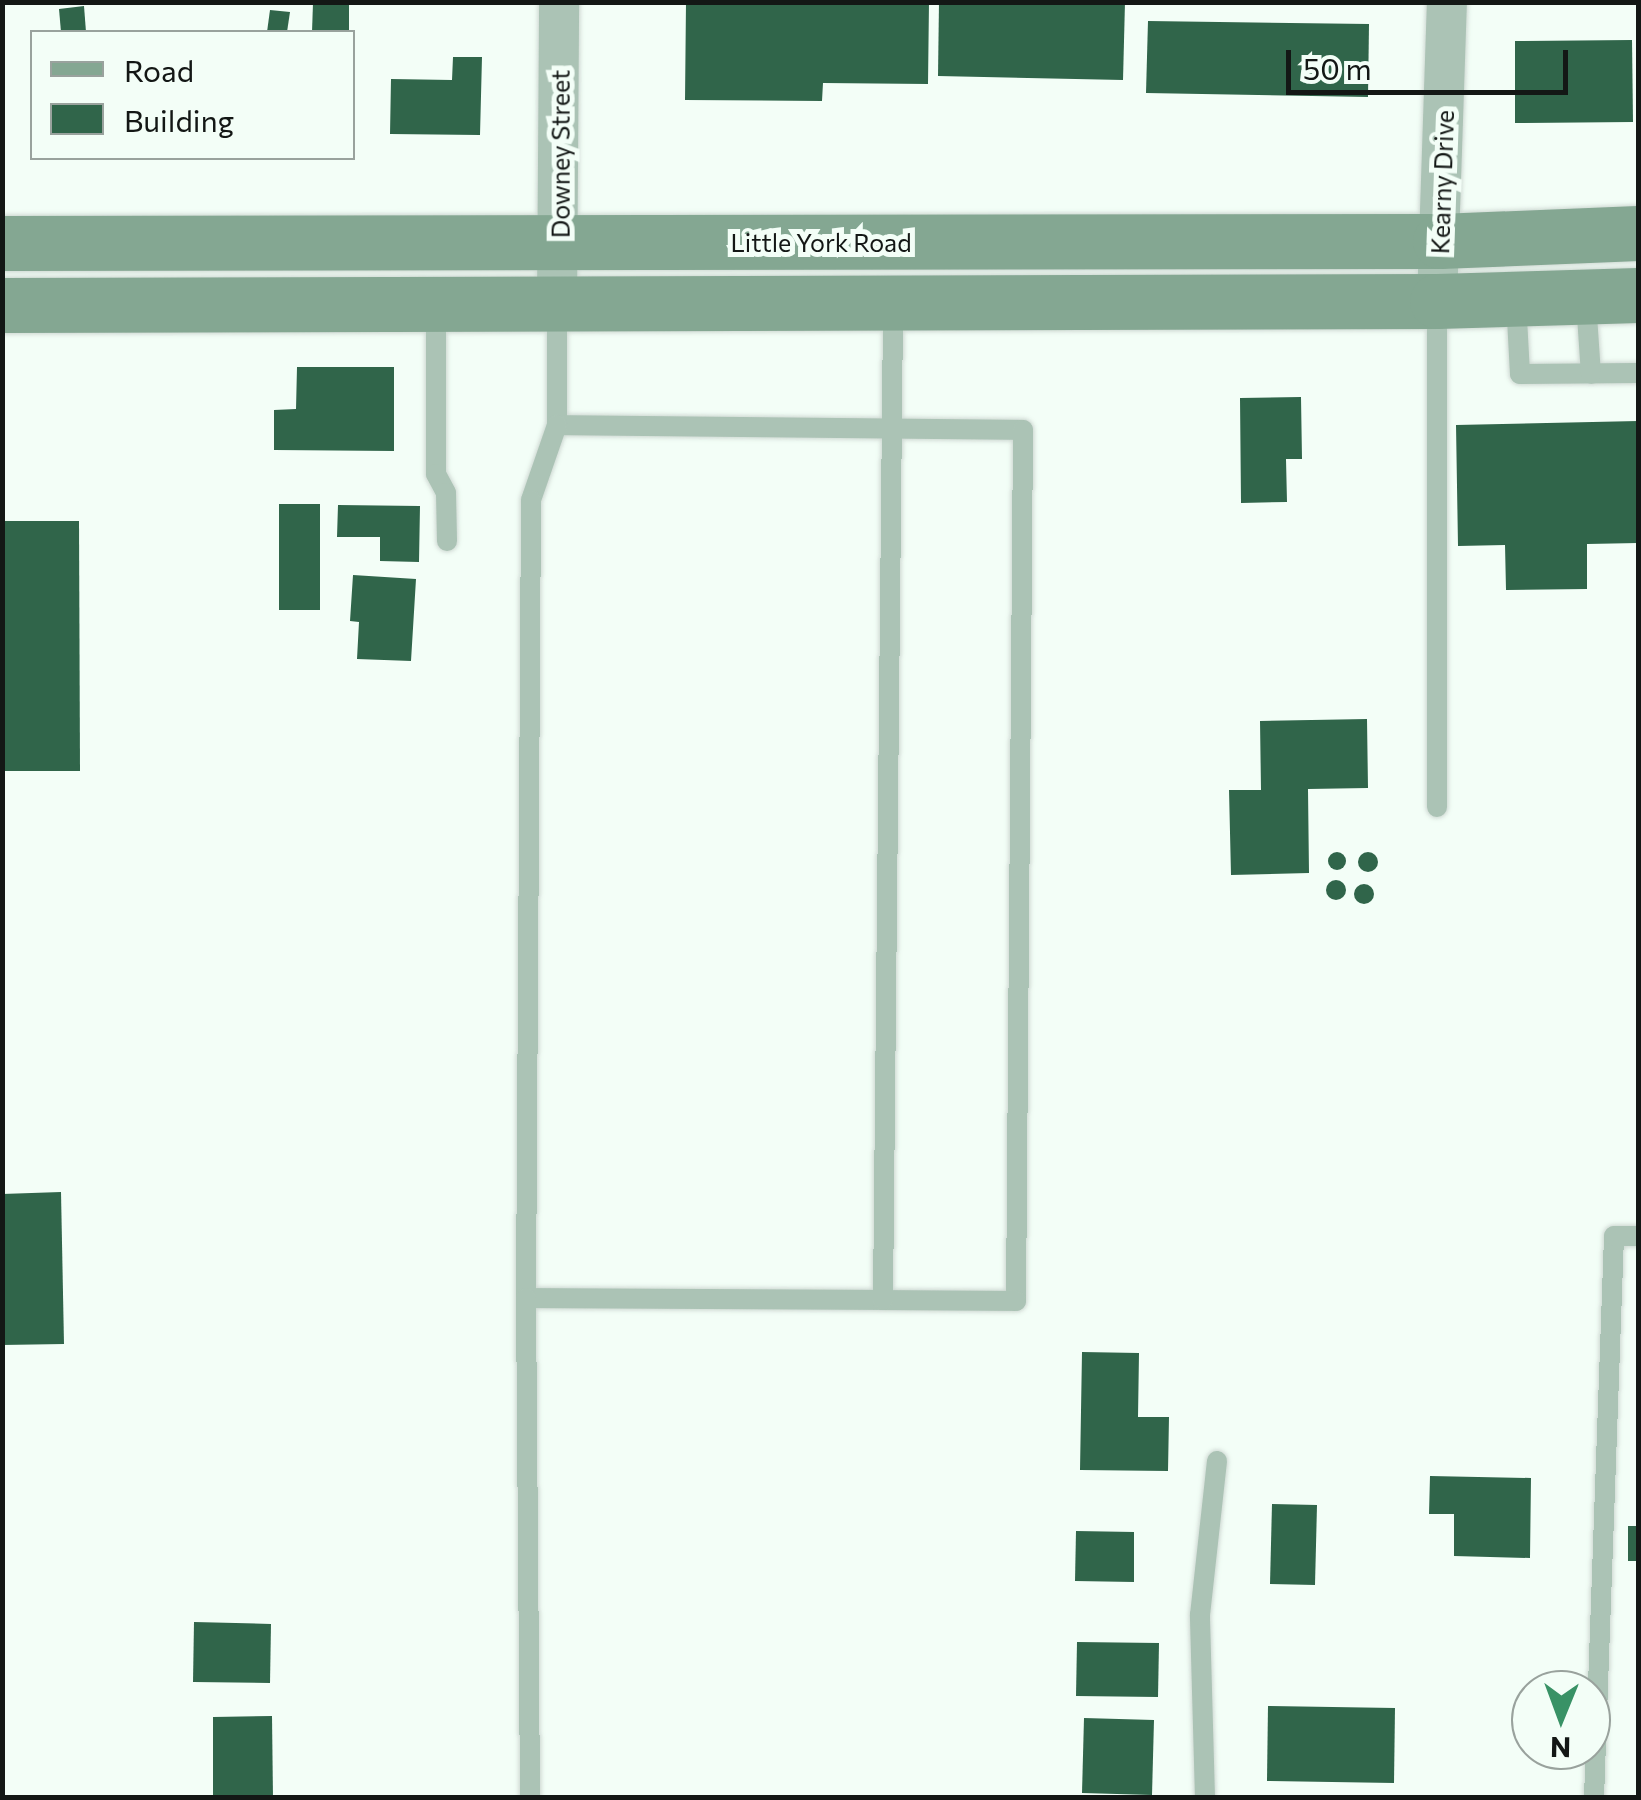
<!DOCTYPE html>
<style>
body{margin:0}
#map{position:relative;width:1641px;height:1800px;overflow:hidden;background:#f3fef7;font-family:Commissioner,sans-serif}
div>[style]{position:absolute}
.building>*{inset:0;background:#30654a}
.round{border-radius:50%}
.roads{filter:drop-shadow(0 0 2px #cfd9d3) drop-shadow(0 0 2px #cfd9d3)}
.lane>*{height:20px;margin:-10px;padding:0 10px;transform-origin:10px;border-radius:10px;background:#abc3b5}
.street>*{height:40px;margin:-20px;padding:0 20px;transform-origin:20px;border-radius:20px;background:#abc3b5}
.secondary>*{height:55px;margin:-27.5px;padding:0 27.5px;transform-origin:27.5px;border-radius:27.5px;background:#84a792}
span{translate:-50% -50%;white-space:nowrap;text-align:center;line-height:1.15;-webkit-text-stroke:10px #f3fef7;paint-order:stroke}
.street-label{font-size:25px;color:#131715}
.frame{position:absolute;inset:0;border:5px solid #131715;pointer-events:none}
.legend{position:absolute;left:30px;top:30px;width:325px;height:130px;box-sizing:border-box;background:#f3fef7;border:2px solid #99a29d;margin:0;padding:12px 18px;list-style:none;font-size:30px;color:#131715}
.legend li{display:flex;align-items:center;gap:20px;height:50px}
.legend b{width:50px;border:2px solid #99a29d}
.north{position:absolute;left:1511px;top:1670px;width:100px;height:100px;box-sizing:border-box;background:#f3fef7;border:2px solid #99a29d;border-radius:50%;rotate:181deg;font-size:28px;font-weight:700;line-height:40px;text-align:center;color:#131715}
.north::after{content:'';display:block;margin:auto;width:35px;height:45px;background:#399266;clip-path:polygon(50% 0,100% 100%,50% 72%,0 100%)}
.scale{position:absolute;left:1286px;top:50px;width:282px;height:45px;box-sizing:border-box;border:5px solid #131715;border-top:0;padding-left:12px;font-size:30px;line-height:35px;white-space:nowrap;color:#131715;-webkit-text-stroke:8px #f3fef7;paint-order:stroke}
</style>
<div id="map">
<div class="building">
<div style="clip-path:polygon(686px 2px,929px 2px,928px 84px,823px 83px,822px 101px,685px 100px)"></div>
<div style="clip-path:polygon(939px 2px,1125px 2px,1123px 80px,938px 76px)"></div>
<div style="clip-path:polygon(313px 3px,349px 3px,349px 32px,312px 32px)"></div>
<div style="clip-path:polygon(84px 6px,86px 32px,61px 32px,59px 9px)"></div>
<div style="clip-path:polygon(270px 10px,290px 12px,287px 32px,267px 32px)"></div>
<div style="clip-path:polygon(1148px 21px,1369px 24px,1368px 97px,1146px 93px)"></div>
<div style="clip-path:polygon(1632px 40px,1633px 122px,1515px 123px,1515px 41px)"></div>
<div style="clip-path:polygon(453px 57px,482px 57px,480px 135px,390px 134px,391px 79px,452px 80px)"></div>
<div style="clip-path:polygon(297px 367px,394px 367px,394px 451px,274px 450px,274px 410px,296px 409px)"></div>
<div style="clip-path:polygon(1301px 397px,1302px 459px,1286px 459px,1287px 502px,1241px 503px,1240px 398px)"></div>
<div style="clip-path:polygon(1638px 421px,1638px 543px,1587px 544px,1587px 589px,1506px 590px,1505px 545px,1458px 546px,1456px 425px)"></div>
<div style="clip-path:polygon(279px 504px,320px 504px,320px 610px,279px 610px)"></div>
<div style="clip-path:polygon(338px 505px,420px 506px,419px 562px,380px 561px,380px 537px,337px 537px)"></div>
<div style="clip-path:polygon(2px 521px,79px 521px,80px 771px,2px 771px)"></div>
<div style="clip-path:polygon(353px 575px,416px 579px,411px 661px,357px 659px,359px 622px,350px 621px)"></div>
<div style="clip-path:polygon(1367px 719px,1368px 788px,1308px 789px,1309px 873px,1231px 875px,1229px 790px,1261px 790px,1260px 721px)"></div>
<div class="round" style="left:1328px;top:852px;width:18px;height:18px"></div>
<div class="round" style="left:1358px;top:852px;width:20px;height:20px"></div>
<div class="round" style="left:1326px;top:880px;width:20px;height:20px"></div>
<div class="round" style="left:1354px;top:884px;width:20px;height:20px"></div>
<div style="clip-path:polygon(61px 1192px,64px 1344px,2px 1345px,2px 1194px)"></div>
<div style="clip-path:polygon(1082px 1352px,1139px 1353px,1138px 1417px,1169px 1417px,1168px 1471px,1080px 1470px)"></div>
<div style="clip-path:polygon(1430px 1476px,1531px 1478px,1530px 1558px,1454px 1556px,1454px 1514px,1429px 1514px)"></div>
<div style="clip-path:polygon(1272px 1504px,1317px 1505px,1315px 1585px,1270px 1584px)"></div>
<div style="clip-path:polygon(1628px 1526px,1638px 1526px,1638px 1561px,1628px 1561px)"></div>
<div style="clip-path:polygon(1076px 1531px,1134px 1532px,1134px 1582px,1075px 1581px)"></div>
<div style="clip-path:polygon(194px 1622px,271px 1624px,270px 1683px,193px 1682px)"></div>
<div style="clip-path:polygon(1077px 1642px,1159px 1643px,1158px 1697px,1076px 1696px)"></div>
<div style="clip-path:polygon(1268px 1706px,1395px 1708px,1394px 1783px,1267px 1781px)"></div>
<div style="clip-path:polygon(272px 1716px,273px 1798px,213px 1798px,213px 1717px)"></div>
<div style="clip-path:polygon(1084px 1718px,1154px 1720px,1152px 1795px,1082px 1793px)"></div>
</div>
<div class="roads">
<div class="lane">
<div style="left:1516px;top:300px;width:74px;rotate:86.9deg"></div>
<div style="left:1520px;top:374px;width:118px;rotate:-0.5deg"></div>
<div style="left:1586px;top:301px;width:73px;rotate:86.1deg"></div>
<div style="left:1437px;top:303px;width:504px;rotate:90deg"></div>
<div style="left:557px;top:306px;width:119px;rotate:90deg"></div>
<div style="left:557px;top:425px;width:466px;rotate:0.6deg"></div>
<div style="left:1023px;top:430px;width:871px;rotate:90.46deg"></div>
<div style="left:1016px;top:1301px;width:133px;rotate:-179.6deg"></div>
<div style="left:436px;top:308px;width:166px;rotate:90deg"></div>
<div style="left:436px;top:474px;width:21px;rotate:62deg"></div>
<div style="left:446px;top:493px;width:48px;rotate:88.8deg"></div>
<div style="left:557px;top:425px;width:79px;rotate:109.1deg"></div>
<div style="left:531px;top:500px;width:798px;rotate:90.36deg"></div>
<div style="left:526px;top:1298px;width:357px;rotate:0.3deg"></div>
<div style="left:883px;top:1300px;width:994px;rotate:-89.42deg"></div>
<div style="left:526px;top:1298px;width:500px;rotate:89.54deg"></div>
<div style="left:1205px;top:1798px;width:183px;rotate:-91.6deg"></div>
<div style="left:1200px;top:1615px;width:155px;rotate:-83.7deg"></div>
<div style="left:1594px;top:1798px;width:562px;rotate:-87.96deg"></div>
<div style="left:1614px;top:1236px;width:24px"></div>
</div>
<div class="street">
<div style="left:1437px;top:301px;width:299px;rotate:-88.1deg"></div>
<div style="left:557px;top:306px;width:304px;rotate:-89.6deg"></div>
</div>
<div class="secondary">
<div style="left:2px;top:243px;width:1438px;rotate:-0.08deg"></div>
<div style="left:1440px;top:241px;width:198px;rotate:-2.3deg"></div>
<div style="left:2px;top:305px;width:1435px;rotate:-0.16deg"></div>
<div style="left:1437px;top:301px;width:201px;rotate:-1.7deg"></div>
</div>
</div>
<div class="street-label">
<span style="left:560px;top:154px;rotate:-90deg">Downey Street</span>
<span style="left:1442px;top:182px;rotate:-88deg">Kearny Drive</span>
<span style="left:821px;top:242px">Little York Road</span>
</div>
<div class="frame"></div>
<ul class="legend">
<li><b style="height:12px;background:#84a792"></b>Road</li>
<li><b style="height:28px;background:#30654a"></b>Building</li>
</ul>
<div class="north">N</div>
<div class="scale">50 m</div>
</div>
